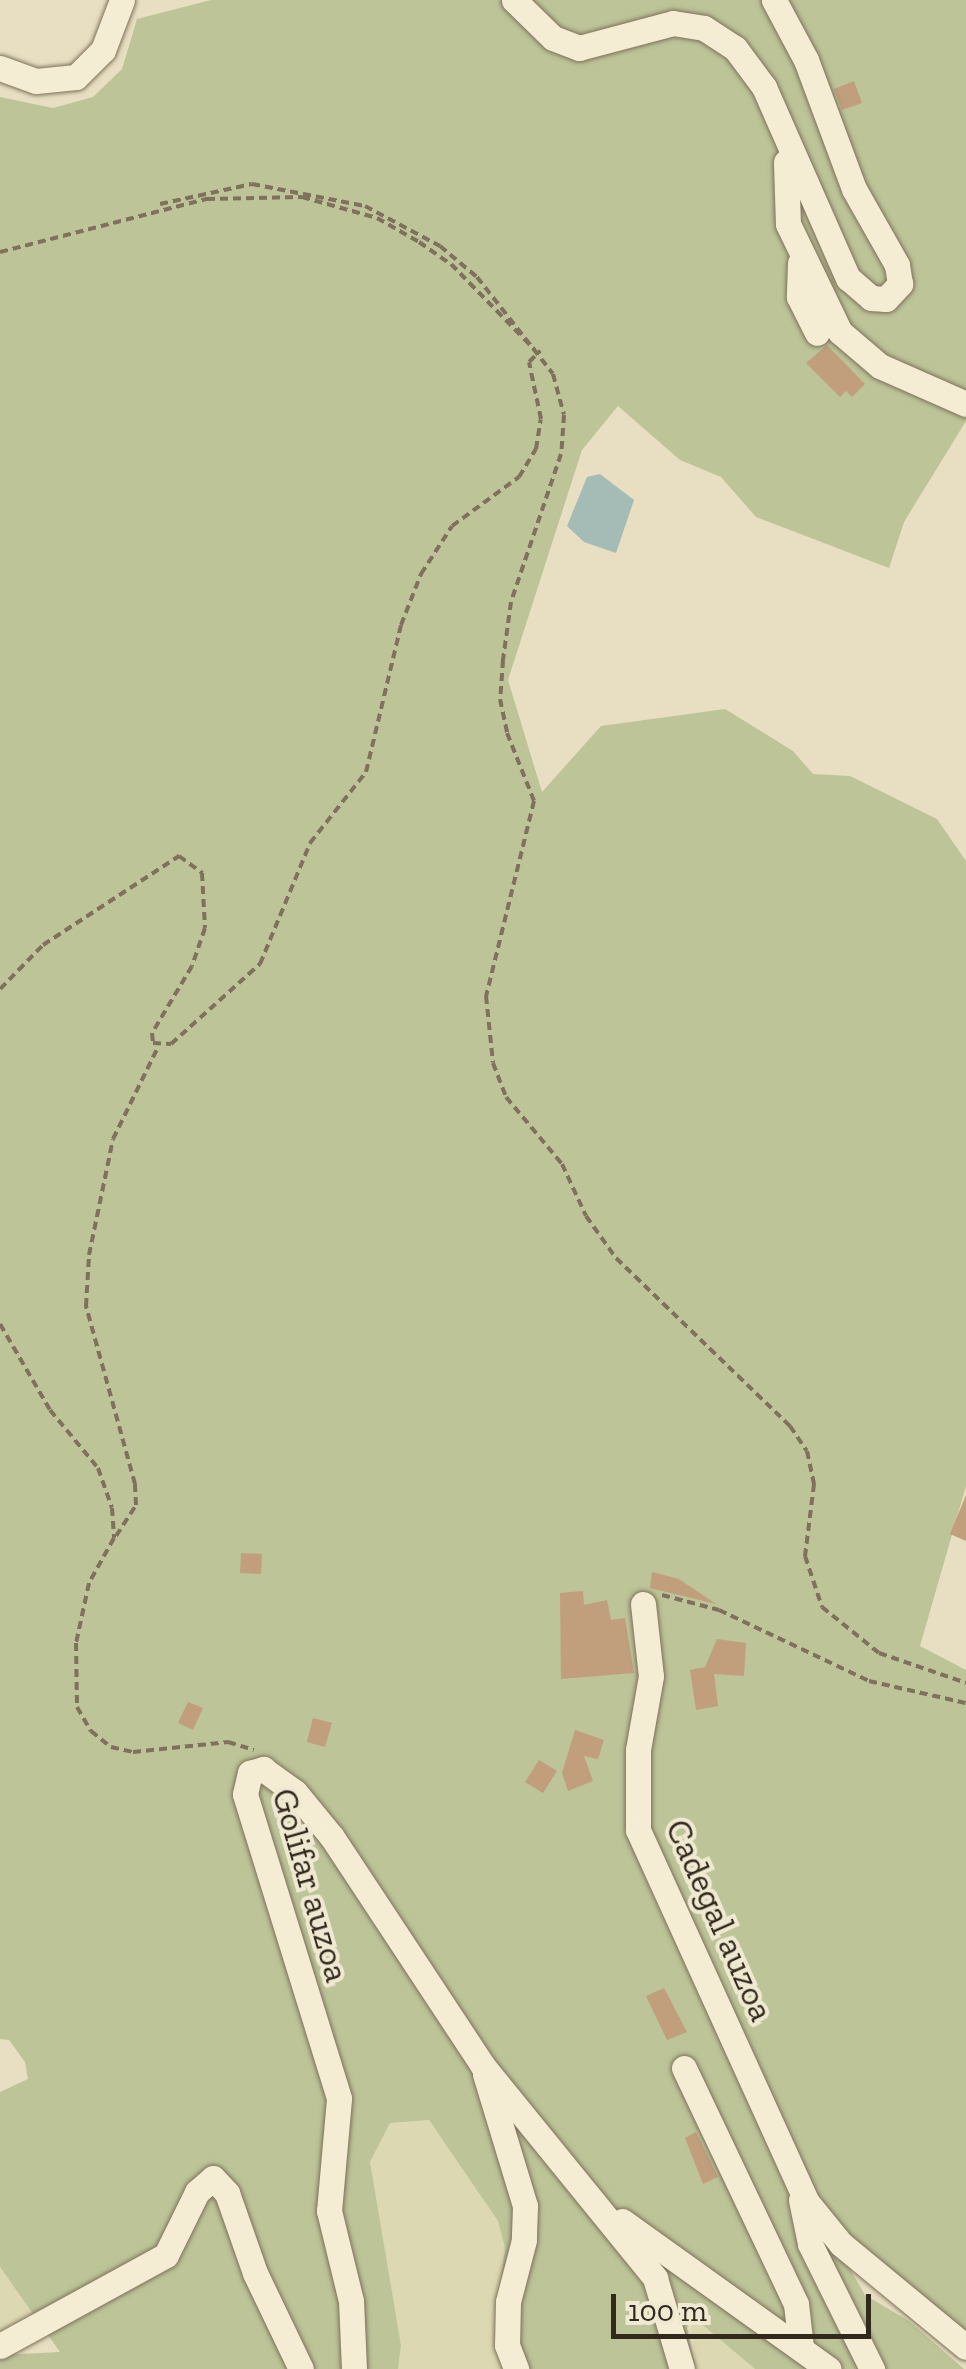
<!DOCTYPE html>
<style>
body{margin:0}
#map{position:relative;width:966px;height:2369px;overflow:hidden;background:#e8dfc2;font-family:"Zilla Slab",serif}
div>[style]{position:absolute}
.farmland>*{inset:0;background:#dcd8b1}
.green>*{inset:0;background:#bcc498}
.water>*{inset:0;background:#a4bbb6}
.building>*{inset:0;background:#c19e7c}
.path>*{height:4px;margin-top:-2px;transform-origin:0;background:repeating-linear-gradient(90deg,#7f715b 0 8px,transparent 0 13px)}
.roads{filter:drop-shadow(0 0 2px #7f715b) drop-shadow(0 0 2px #7f715b)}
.minor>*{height:25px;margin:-12.5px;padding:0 12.5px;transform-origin:12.5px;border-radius:12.5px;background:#f4edd4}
span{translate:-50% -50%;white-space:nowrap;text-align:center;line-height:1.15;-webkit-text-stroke:8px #f0e9d1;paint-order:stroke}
.street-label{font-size:35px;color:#31281e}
.scale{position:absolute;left:611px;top:2294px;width:260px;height:45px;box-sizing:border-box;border:5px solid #31281e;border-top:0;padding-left:12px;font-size:30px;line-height:35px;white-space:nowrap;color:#31281e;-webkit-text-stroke:8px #f0e9d1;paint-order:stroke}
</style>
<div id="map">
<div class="farmland">
<div style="clip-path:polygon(429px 2120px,498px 2221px,505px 2248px,497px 2313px,506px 2369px,398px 2369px,401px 2345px,370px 2162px,390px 2123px)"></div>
<div style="clip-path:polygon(0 2267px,33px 2314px,0 2331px)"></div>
<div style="clip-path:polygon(690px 2314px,755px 2369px,696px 2369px)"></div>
</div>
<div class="green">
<div style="clip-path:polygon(211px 0,966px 0,966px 421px,904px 522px,889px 568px,756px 517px,721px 477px,680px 460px,618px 406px,582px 450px,508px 680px,542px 792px,601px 726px,725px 709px,793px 751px,813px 774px,850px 776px,937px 819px,966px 861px,966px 1486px,920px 1646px,966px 1670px,966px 2356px,843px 2257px,865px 2295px,909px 2321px,964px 2369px,755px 2369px,691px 2315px,687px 2328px,696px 2369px,506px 2369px,497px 2313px,505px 2248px,498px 2221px,429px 2120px,390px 2123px,370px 2162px,401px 2345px,398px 2369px,0 2369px,0 2355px,60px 2352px,0 2267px,0 2092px,28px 2079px,25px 2062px,9px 2040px,0 2039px,0 97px,53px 108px,93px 97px,122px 69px,137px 19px)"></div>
</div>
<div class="water">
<div style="clip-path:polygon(600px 474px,634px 500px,616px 553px,584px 542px,567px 526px,587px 477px)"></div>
</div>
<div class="building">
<div style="clip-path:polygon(854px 81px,862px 103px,842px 110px,834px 89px)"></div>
<div style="clip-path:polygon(827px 345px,865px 384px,852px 397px,846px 391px,840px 397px,806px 363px)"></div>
<div style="clip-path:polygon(966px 1495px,966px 1541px,950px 1534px)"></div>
<div style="clip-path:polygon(241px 1553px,262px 1554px,261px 1574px,240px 1573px)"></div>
<div style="clip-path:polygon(652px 1572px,679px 1579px,716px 1604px,650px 1588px)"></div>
<div style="clip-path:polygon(583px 1591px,584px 1605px,607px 1600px,611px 1620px,625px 1618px,634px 1673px,561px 1679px,560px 1593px)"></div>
<div style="clip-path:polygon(717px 1639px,746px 1643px,744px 1676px,714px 1674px,718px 1706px,696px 1710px,690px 1670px,705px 1667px)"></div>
<div style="clip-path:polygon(188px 1702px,203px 1708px,193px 1730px,178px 1723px)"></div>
<div style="clip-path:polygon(313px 1718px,332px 1723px,325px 1747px,307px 1742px)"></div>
<div style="clip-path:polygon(575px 1730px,604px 1740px,598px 1759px,584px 1756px,593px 1781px,568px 1791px,562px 1773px)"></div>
<div style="clip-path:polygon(539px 1760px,557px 1771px,543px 1793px,525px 1782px)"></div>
<div style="clip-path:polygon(664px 1988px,687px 2032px,667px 2040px,646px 1996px)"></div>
<div style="clip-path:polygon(696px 2132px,718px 2177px,703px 2184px,685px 2138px)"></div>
</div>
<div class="path">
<div style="left:160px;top:204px;width:94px;rotate:-12.3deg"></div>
<div style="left:252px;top:184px;width:115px;rotate:11deg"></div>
<div style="left:365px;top:206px;width:85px;rotate:28.1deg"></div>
<div style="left:440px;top:246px;width:48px;rotate:40deg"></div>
<div style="left:477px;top:277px;width:123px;rotate:51.9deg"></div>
<div style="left:553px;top:374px;width:42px;rotate:75deg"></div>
<div style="left:564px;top:415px;width:39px;rotate:94deg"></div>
<div style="left:561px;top:454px;width:156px;rotate:108.7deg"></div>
<div style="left:511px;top:602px;width:59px;rotate:97.9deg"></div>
<div style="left:503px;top:660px;width:39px;rotate:94deg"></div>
<div style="left:500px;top:699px;width:35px;rotate:78deg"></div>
<div style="left:507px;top:733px;width:73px;rotate:68.3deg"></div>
<div style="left:534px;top:801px;width:201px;rotate:103.8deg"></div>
<div style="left:486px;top:996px;width:67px;rotate:84deg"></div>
<div style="left:493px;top:1063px;width:36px;rotate:69deg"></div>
<div style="left:506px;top:1097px;width:87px;rotate:50.1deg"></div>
<div style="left:562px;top:1164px;width:57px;rotate:65.2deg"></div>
<div style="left:586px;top:1216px;width:52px;rotate:54.5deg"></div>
<div style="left:616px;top:1258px;width:242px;rotate:44deg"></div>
<div style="left:790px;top:1426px;width:30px;rotate:56deg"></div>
<div style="left:807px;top:1451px;width:34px;rotate:78deg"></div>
<div style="left:814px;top:1484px;width:73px;rotate:97.1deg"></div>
<div style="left:805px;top:1556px;width:54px;rotate:71.6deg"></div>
<div style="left:822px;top:1607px;width:73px;rotate:38.9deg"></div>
<div style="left:879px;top:1653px;width:92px;rotate:19deg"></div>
<div style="left:0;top:252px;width:214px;rotate:-14.4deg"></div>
<div style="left:207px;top:199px;width:95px;rotate:-1.2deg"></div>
<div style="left:302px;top:197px;width:78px;rotate:15.6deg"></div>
<div style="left:377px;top:218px;width:48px;rotate:29.7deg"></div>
<div style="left:419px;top:242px;width:39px;rotate:35deg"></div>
<div style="left:451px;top:264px;width:120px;rotate:45.7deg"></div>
<div style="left:0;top:989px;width:62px;rotate:-45.7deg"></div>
<div style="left:43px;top:945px;width:163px;rotate:-33.2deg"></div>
<div style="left:179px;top:856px;width:29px;rotate:36deg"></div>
<div style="left:202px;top:873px;width:55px;rotate:86.9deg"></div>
<div style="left:205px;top:928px;width:40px;rotate:108.9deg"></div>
<div style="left:192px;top:966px;width:78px;rotate:120.8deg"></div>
<div style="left:152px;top:1033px;width:10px;rotate:84deg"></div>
<div style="left:153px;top:1043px;width:18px;rotate:3deg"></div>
<div style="left:171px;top:1044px;width:120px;rotate:-42deg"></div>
<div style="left:260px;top:964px;width:131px;rotate:-67.5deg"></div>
<div style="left:310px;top:843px;width:90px;rotate:-51.7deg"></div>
<div style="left:366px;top:772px;width:151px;rotate:-76.6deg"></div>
<div style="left:401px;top:625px;width:55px;rotate:-68.6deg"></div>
<div style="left:421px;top:574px;width:57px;rotate:-57.1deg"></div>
<div style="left:452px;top:526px;width:83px;rotate:-36.2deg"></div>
<div style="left:519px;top:477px;width:33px;rotate:-59deg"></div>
<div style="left:536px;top:449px;width:30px;rotate:-81deg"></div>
<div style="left:541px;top:419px;width:58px;rotate:-101.9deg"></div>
<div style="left:529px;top:362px;width:16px;rotate:-45deg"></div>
<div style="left:0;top:1324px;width:99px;rotate:59.8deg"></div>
<div style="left:50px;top:1410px;width:75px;rotate:50.4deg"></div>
<div style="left:98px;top:1468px;width:42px;rotate:70.7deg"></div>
<div style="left:112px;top:1508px;width:30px;rotate:86deg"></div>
<div style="left:114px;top:1538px;width:51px;rotate:119.1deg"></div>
<div style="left:89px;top:1583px;width:61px;rotate:102.2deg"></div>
<div style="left:76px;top:1643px;width:64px;rotate:89.1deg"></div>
<div style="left:77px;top:1707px;width:28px;rotate:60deg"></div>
<div style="left:91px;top:1731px;width:26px;rotate:39deg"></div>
<div style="left:111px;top:1747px;width:23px;rotate:13deg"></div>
<div style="left:133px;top:1752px;width:96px;rotate:-6deg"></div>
<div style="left:228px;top:1742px;width:27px;rotate:17deg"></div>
<div style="left:116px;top:1536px;width:37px;rotate:-57deg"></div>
<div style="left:136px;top:1505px;width:21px;rotate:-93deg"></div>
<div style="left:135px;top:1484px;width:185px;rotate:-105.4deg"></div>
<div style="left:86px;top:1306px;width:51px;rotate:-86.6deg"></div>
<div style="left:89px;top:1255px;width:118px;rotate:-78.3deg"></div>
<div style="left:113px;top:1139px;width:102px;rotate:-63.9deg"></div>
<div style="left:662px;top:1595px;width:59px;rotate:14.7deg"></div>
<div style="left:719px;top:1610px;width:166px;rotate:25.3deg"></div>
<div style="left:869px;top:1681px;width:99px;rotate:12.8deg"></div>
</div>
<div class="roads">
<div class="minor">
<div style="left:514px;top:0;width:54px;rotate:44.3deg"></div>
<div style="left:553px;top:38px;width:28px;rotate:21deg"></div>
<div style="left:579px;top:48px;width:97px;rotate:-14.9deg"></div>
<div style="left:673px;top:23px;width:31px;rotate:9deg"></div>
<div style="left:704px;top:28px;width:37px;rotate:33deg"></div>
<div style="left:735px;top:48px;width:49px;rotate:53.4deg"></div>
<div style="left:764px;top:87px;width:209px;rotate:66.3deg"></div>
<div style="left:848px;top:278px;width:30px;rotate:41deg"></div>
<div style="left:871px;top:298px;width:15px;rotate:4deg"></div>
<div style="left:886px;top:299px;width:21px;rotate:-47deg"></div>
<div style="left:900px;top:284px;width:19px;rotate:-99deg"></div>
<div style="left:897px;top:265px;width:87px;rotate:-119.5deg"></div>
<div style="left:854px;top:189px;width:138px;rotate:-110.4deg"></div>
<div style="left:806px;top:60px;width:68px;rotate:-118.1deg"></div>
<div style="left:0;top:68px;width:38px;rotate:20deg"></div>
<div style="left:36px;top:81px;width:40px;rotate:-5.7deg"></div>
<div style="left:76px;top:77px;width:38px;rotate:-45deg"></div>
<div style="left:103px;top:50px;width:53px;rotate:-69.2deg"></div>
<div style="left:786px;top:162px;width:62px;rotate:88.2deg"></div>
<div style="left:788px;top:224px;width:120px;rotate:64.3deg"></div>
<div style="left:840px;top:332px;width:52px;rotate:40.4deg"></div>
<div style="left:880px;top:366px;width:94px;rotate:23.8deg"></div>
<div style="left:800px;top:263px;width:34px;rotate:92deg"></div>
<div style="left:799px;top:297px;width:40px;rotate:63.4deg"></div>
<div style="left:643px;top:1604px;width:72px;rotate:83.7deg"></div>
<div style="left:651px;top:1676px;width:75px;rotate:100deg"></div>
<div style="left:638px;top:1750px;width:80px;rotate:90deg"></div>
<div style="left:638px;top:1830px;width:407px;rotate:65.6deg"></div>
<div style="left:806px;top:2201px;width:55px;rotate:50.9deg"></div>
<div style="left:841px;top:2244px;width:162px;rotate:39.5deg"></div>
<div style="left:684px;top:2068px;width:261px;rotate:64.6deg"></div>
<div style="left:796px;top:2304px;width:43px;rotate:83.4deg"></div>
<div style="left:485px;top:2074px;width:138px;rotate:73.1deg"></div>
<div style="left:525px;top:2206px;width:34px;rotate:92deg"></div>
<div style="left:524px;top:2240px;width:64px;rotate:104.5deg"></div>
<div style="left:508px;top:2302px;width:43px;rotate:91.3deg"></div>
<div style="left:507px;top:2345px;width:26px;rotate:69deg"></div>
<div style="left:801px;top:2200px;width:45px;rotate:78.4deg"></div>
<div style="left:810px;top:2244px;width:140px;rotate:63.6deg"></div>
<div style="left:622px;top:2221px;width:254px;rotate:35.6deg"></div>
<div style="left:0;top:2346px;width:189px;rotate:-28.7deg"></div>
<div style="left:166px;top:2255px;width:70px;rotate:-63.8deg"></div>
<div style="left:197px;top:2192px;width:21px;rotate:-41deg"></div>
<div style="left:213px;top:2178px;width:21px;rotate:47deg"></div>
<div style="left:227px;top:2193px;width:85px;rotate:70.7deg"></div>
<div style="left:255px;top:2273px;width:106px;rotate:64.4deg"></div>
<div style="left:354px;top:2369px;width:68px;rotate:-92.5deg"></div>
<div style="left:351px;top:2301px;width:93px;rotate:-103.7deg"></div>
<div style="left:329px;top:2211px;width:113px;rotate:-84.9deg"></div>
<div style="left:339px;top:2098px;width:318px;rotate:-107.2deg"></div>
<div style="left:245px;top:1794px;width:22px;rotate:-77deg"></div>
<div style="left:250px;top:1773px;width:14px;rotate:-17deg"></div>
<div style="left:263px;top:1769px;width:39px;rotate:36deg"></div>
<div style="left:295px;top:1792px;width:58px;rotate:50.6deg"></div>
<div style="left:332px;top:1837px;width:274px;rotate:56.6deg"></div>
<div style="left:483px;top:2066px;width:273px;rotate:50.9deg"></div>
<div style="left:655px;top:2278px;width:95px;rotate:73.5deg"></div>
</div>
</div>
<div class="street-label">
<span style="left:311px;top:1885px;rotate:74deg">Golifar auzoa</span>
<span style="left:720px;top:1920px;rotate:66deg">Cadegal auzoa</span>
</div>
<div class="scale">100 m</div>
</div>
